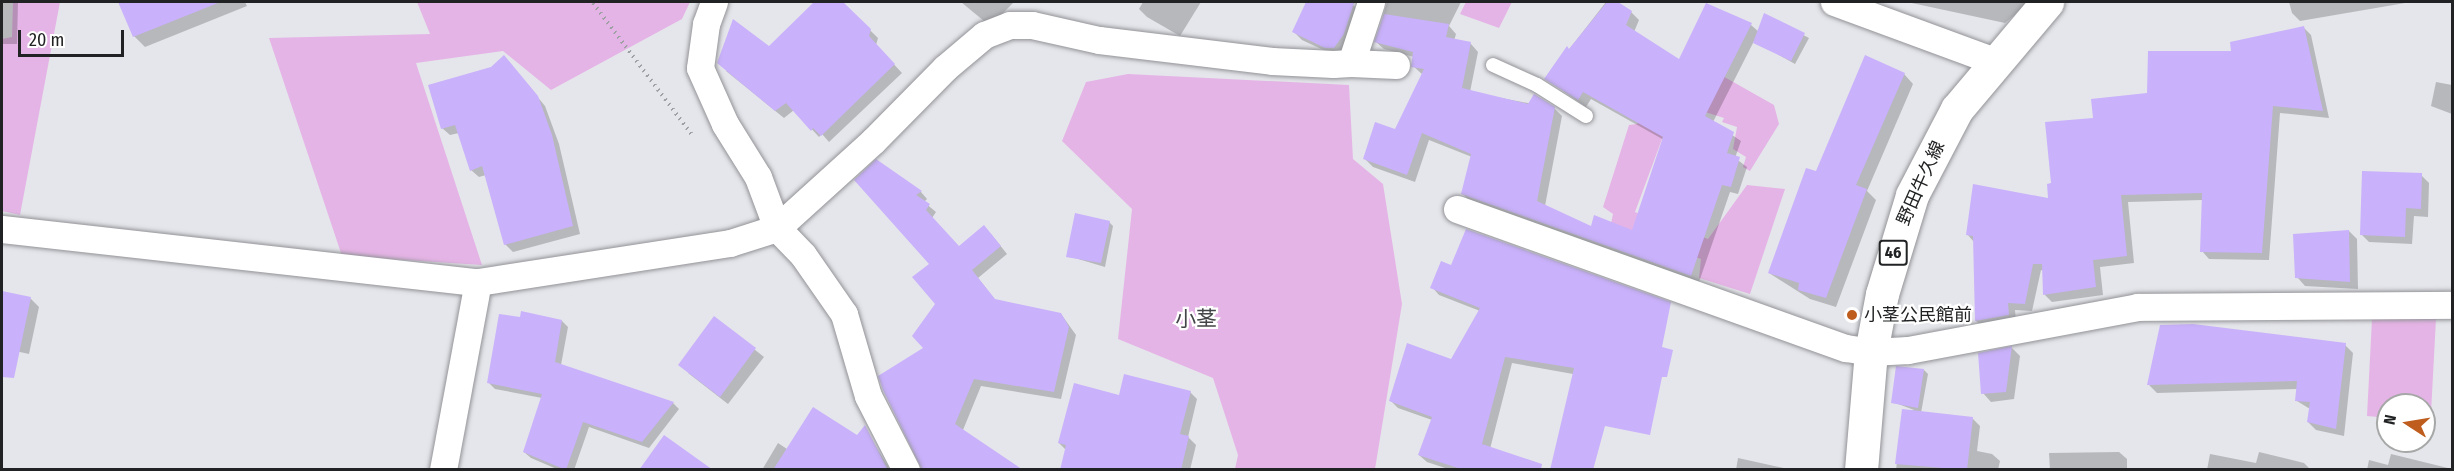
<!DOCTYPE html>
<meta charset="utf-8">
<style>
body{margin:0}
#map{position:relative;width:2454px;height:471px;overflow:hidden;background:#e5e6eb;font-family:"Fira Sans Condensed","Noto Sans JP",sans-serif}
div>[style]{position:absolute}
.green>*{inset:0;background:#e5b4e6}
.shadow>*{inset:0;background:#0003}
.building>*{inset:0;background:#c9b1fb}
.path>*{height:4px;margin-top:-2px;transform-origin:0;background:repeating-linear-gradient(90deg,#9fa0a4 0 1.5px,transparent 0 6px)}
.roads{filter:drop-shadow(0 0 2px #929397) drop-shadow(0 0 2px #929397)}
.service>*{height:14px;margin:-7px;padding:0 7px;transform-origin:7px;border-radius:7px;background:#fff}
.minor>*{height:27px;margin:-13.5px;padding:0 13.5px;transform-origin:13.5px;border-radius:13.5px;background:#fff}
.primary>*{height:33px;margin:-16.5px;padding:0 16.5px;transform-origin:16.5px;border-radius:16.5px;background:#fff}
.dots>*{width:16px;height:16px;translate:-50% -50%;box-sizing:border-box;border:3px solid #fff;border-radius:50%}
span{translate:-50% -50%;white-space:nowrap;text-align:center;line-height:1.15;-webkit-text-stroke:4.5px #fff;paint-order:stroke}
.shield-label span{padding:2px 4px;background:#fff;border:2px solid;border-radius:4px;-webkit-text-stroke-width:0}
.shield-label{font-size:16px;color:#212223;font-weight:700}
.street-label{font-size:18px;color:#212223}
.poi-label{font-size:18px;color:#212223}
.left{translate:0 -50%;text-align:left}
.quarter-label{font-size:21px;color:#434548}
.frame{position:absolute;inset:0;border:3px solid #212223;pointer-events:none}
.north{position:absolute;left:2376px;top:393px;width:60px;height:60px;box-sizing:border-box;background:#fff;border:2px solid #a6a7a7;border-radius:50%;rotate:282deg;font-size:16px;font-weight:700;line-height:24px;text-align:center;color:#212223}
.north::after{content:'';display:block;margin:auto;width:21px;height:27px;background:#be5d1e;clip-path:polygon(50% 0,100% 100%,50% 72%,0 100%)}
.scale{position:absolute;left:18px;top:30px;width:106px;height:27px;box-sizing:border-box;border:3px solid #212223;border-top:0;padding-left:8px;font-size:18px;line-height:21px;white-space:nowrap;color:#212223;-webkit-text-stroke:4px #fff;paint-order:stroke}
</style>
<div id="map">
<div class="green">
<div style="clip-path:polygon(13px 2px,60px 2px,20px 215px,2px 211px,2px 39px,12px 37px)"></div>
<div style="clip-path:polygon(417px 2px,690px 2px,682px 19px,551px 90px,503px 51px,416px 63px,482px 265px,342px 256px,269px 38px,430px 34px)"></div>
<div style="clip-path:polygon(1466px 2px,1512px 2px,1499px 28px,1460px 14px)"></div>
<div style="clip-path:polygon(1705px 66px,1774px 105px,1779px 124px,1750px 171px,1743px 167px,1746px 157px,1733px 149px,1737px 127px,1722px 122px,1724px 118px,1680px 104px,1672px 112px,1635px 212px,1708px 239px,1747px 185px,1785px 189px,1750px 294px,1699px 278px,1701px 259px,1610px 228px,1613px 214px,1603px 207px,1629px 125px,1637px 124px,1651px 104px)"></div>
<div style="clip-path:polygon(1128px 74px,1349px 85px,1353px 159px,1383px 184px,1402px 304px,1375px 469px,1235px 469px,1238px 455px,1213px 378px,1118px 339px,1132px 209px,1062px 141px,1086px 82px)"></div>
<div style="clip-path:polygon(2372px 319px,2436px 319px,2431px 413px,2424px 418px,2424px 405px,2388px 405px,2388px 418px,2367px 416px)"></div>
</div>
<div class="shadow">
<div style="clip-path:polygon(2px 2px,18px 2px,17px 44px,2px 44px)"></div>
<div style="clip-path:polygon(120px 2px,245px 2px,247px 6px,145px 47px,134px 36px)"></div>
<div style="clip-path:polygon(816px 2px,841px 2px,878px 38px,876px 45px,902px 73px,829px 142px,822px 134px,819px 137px,794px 110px,784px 118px,726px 71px,769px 48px)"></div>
<div style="clip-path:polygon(961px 2px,1014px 2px,990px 26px)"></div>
<div style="clip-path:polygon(1143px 2px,1201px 2px,1180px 36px,1147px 17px,1139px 9px)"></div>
<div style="clip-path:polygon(1308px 2px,1353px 5px,1361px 13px,1351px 43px,1334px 55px,1302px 40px,1294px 32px)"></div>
<div style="clip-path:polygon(1387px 2px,1461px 2px,1449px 26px,1456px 34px,1454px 41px,1471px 44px,1478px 52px,1470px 92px,1554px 108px,1562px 116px,1545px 206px,1592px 228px,1633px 232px,1664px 140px,1591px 99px,1586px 107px,1546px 79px,1606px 2px,1615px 2px,1631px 12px,1639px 20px,1634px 32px,1680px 61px,1751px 25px,1759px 32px,1765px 15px,1809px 38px,1795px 64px,1754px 41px,1713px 122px,1741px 141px,1735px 158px,1747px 167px,1738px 194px,1730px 192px,1699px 282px,1470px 201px,1463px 194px,1472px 157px,1429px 140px,1415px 182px,1373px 167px,1365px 159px,1396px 131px,1423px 75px,1413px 66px,1414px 57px,1384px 49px,1376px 42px)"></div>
<div style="clip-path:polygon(1907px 2px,2030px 2px,2005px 23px)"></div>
<div style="clip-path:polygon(2289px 2px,2411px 2px,2300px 21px,2292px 13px)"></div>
<div style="clip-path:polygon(2303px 27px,2311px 35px,2329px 118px,2280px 113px,2269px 260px,2209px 259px,2202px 251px,2203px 200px,2128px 202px,2134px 263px,2100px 267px,2103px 295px,2052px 302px,2045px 295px,2044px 271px,2041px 270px,2032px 311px,2015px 310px,2016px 322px,1984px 328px,1976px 321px,1974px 242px,1967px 234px,2050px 200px,2053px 185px,2095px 120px,2232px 53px)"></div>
<div style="clip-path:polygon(511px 65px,545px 106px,559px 144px,580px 234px,513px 252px,505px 244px,486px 175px,479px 177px,471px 170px,459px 133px,450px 135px,442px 128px)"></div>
<div style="clip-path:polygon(1904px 74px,1913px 84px,1867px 191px,1876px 200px,1836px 307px,1810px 299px,1769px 273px,1817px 173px)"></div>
<div style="clip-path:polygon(2436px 82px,2452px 85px,2452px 114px,2431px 106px)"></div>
<div style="clip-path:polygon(2421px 175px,2429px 183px,2428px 217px,2414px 216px,2412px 244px,2369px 242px,2361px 234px)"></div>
<div style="clip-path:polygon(856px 180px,921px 192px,927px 199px,924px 202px,936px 212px,932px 218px,959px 248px,991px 234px,1007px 254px,978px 278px,996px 301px,1061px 314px,1076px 335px,1061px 399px,981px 386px,963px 430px,922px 470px,926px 348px,937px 304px,931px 264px)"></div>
<div style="clip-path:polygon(1109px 222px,1113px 226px,1105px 267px,1068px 256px)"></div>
<div style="clip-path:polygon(2349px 231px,2357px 239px,2358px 289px,2305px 286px,2297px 277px)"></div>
<div style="clip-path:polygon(1452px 267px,1642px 293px,1573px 374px,1512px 363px,1490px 449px,1534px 470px,1451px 470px,1427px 462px,1419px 455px,1432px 420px,1398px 408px,1391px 401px,1451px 361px,1480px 311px,1439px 295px,1432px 287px)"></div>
<div style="clip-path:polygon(2px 293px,31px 299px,39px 307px,29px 354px,2px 348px)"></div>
<div style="clip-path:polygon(715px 318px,764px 357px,728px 404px,688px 373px)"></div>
<div style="clip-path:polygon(521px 319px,562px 321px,568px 327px,561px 365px,673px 403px,679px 409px,649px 448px,589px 427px,574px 470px,559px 470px,531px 458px,524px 452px,542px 398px,495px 389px,489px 383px)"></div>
<div style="clip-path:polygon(2345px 345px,2353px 353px,2344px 436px,2316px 430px,2308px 422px,2310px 409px,2297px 401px,2298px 389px,2157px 393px,2149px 385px)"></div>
<div style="clip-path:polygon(2012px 348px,2020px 356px,2014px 399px,1991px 402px,1983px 393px,1979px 354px)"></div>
<div style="clip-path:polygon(1924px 370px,1928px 374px,1921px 413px,1973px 419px,1980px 426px,1977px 451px,1992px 454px,2000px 461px,1998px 470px,1896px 470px,1903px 411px,1914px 410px,1893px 402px)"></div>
<div style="clip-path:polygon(1190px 392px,1197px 399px,1188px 437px,1196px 445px,1190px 470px,1061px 470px,1066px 450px,1059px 443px,1120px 397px)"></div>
<div style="clip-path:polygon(865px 428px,890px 470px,762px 470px,778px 443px,787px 449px,857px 437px)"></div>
<div style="clip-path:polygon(2119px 452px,2127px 459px,2127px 470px,2050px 470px,2049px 453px)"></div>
<div style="clip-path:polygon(2259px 452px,2304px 463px,2311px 470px,2207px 470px,2210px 454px,2256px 463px)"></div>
<div style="clip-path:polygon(2391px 454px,2452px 469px,2452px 470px,2367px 470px,2369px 460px,2388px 465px)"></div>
<div style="clip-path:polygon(1738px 458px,1793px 470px,1736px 470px)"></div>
</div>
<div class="building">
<div style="clip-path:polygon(118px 2px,218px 2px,218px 3px,133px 37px)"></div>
<div style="clip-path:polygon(814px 2px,843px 2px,871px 29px,869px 36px,895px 64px,821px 136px,813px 128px,811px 131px,786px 103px,775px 111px,717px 63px,733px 19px,769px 46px)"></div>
<div style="clip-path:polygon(1306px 2px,1354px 3px,1344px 34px,1334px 48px,1325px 48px,1292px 32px)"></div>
<div style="clip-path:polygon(1607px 2px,1618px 2px,1632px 11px,1626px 25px,1679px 59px,1706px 3px,1752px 23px,1705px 116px,1734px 132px,1727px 153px,1740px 157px,1731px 187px,1722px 185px,1691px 276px,1461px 194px,1471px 154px,1422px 133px,1407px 175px,1363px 159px,1375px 122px,1395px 129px,1424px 69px,1411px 67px,1413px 52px,1374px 42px,1384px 14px,1449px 24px,1446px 37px,1471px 42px,1462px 88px,1528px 104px,1534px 94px,1555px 107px,1537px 201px,1591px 226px,1594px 215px,1632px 230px,1663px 137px,1583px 92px,1578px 100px,1544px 79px,1567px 46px,1569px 49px)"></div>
<div style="clip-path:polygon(1764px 13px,1805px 33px,1791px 61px,1753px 43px)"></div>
<div style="clip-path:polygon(2304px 26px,2323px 111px,2273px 106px,2262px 253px,2200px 252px,2202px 193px,2121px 195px,2127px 256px,2093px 260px,2096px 287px,2043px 295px,2042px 264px,2033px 264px,2025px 304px,2008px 303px,2009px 315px,1975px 321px,1973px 236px,1966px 235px,1973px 184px,2048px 198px,2047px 184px,2051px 183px,2045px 122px,2093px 118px,2091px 99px,2147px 93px,2148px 51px,2231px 51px,2230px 42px)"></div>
<div style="clip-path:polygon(504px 55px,538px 96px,552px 135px,573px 226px,504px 245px,482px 166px,470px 171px,455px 125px,441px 129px,428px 85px,491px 67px)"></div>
<div style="clip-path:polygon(1865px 55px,1905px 73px,1856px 185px,1867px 189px,1826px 298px,1798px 290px,1799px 283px,1768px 273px,1806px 168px,1816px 171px)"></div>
<div style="clip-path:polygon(876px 159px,922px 191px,916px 195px,930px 204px,926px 210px,959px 246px,984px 225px,1001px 246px,972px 270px,995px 299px,1061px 313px,1069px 327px,1054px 392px,974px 379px,955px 424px,1023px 470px,922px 470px,883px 390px,878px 376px,923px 348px,912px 336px,935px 304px,912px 277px,929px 264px,854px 180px)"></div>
<div style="clip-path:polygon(2362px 171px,2422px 173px,2421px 209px,2406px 208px,2405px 237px,2360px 235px)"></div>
<div style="clip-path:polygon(1075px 213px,1110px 221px,1101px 263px,1066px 257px)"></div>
<div style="clip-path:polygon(1466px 229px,1671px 302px,1662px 347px,1673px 350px,1667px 377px,1662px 377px,1650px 435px,1605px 426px,1593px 470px,1550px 470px,1574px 368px,1505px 357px,1482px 444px,1542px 464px,1541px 470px,1464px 470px,1418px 455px,1432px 417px,1389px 401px,1407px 343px,1451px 359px,1480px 308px,1430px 288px,1441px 261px,1451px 265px)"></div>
<div style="clip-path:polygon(2349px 230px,2350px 282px,2295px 278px,2293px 234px)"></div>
<div style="clip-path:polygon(2px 291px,31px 297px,14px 378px,2px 377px)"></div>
<div style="clip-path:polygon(521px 311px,562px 320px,555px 362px,674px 402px,642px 442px,583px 422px,566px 470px,523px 452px,542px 394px,487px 383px,499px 314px,520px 317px)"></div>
<div style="clip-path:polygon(714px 316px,756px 348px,720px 397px,678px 365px)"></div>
<div style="clip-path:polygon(2193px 324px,2346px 343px,2336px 429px,2307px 422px,2310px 402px,2295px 401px,2297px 381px,2147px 385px,2160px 325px)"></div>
<div style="clip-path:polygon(2012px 346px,2006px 392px,1981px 394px,1978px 353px)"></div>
<div style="clip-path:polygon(1896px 366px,1924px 369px,1918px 408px,1891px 403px)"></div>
<div style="clip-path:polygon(1124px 374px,1191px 391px,1180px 434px,1189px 436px,1181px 470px,1060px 470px,1066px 445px,1058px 443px,1074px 383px,1119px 395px)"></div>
<div style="clip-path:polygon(813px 407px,857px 435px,865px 425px,888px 470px,773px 470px)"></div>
<div style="clip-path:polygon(1902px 409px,1973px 417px,1967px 470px,1895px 464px)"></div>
<div style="clip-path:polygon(664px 435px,713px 470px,639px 470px)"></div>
</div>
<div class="path">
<div style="left:593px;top:3px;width:166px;rotate:53.1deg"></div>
</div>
<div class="roads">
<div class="service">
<div style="left:1493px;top:65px;width:48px;rotate:24.4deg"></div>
<div style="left:1537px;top:85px;width:58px;rotate:32.3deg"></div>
</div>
<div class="minor">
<div style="left:714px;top:2px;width:23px;rotate:110deg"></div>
<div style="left:706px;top:24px;width:44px;rotate:97.8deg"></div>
<div style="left:700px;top:68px;width:61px;rotate:65.9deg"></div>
<div style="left:725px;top:124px;width:62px;rotate:58.1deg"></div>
<div style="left:758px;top:177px;width:54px;rotate:69.6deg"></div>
<div style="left:777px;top:228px;width:130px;rotate:-42.2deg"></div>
<div style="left:873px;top:141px;width:103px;rotate:-45.4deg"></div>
<div style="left:945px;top:68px;width:51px;rotate:-40.2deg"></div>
<div style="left:984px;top:35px;width:28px;rotate:-21deg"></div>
<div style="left:1010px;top:25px;width:22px"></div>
<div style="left:1032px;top:25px;width:69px;rotate:12.6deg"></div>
<div style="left:1099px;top:40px;width:174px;rotate:6.9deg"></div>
<div style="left:1272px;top:61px;width:61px;rotate:2.8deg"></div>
<div style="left:1333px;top:64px;width:18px;rotate:-3deg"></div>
<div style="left:1351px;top:63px;width:64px;rotate:-71.8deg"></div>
<div style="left:1834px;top:2px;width:171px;rotate:20.2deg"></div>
<div style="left:1351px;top:63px;width:45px;rotate:2.5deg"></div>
<div style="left:1457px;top:209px;width:413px;rotate:19.7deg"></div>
<div style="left:1846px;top:348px;width:25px;rotate:9deg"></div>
<div style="left:1871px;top:352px;width:37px;rotate:-3deg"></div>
<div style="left:1908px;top:350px;width:233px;rotate:-10.6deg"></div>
<div style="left:2137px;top:307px;width:315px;rotate:-0.4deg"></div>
<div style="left:2px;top:229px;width:479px;rotate:6.4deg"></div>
<div style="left:478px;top:282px;width:255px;rotate:-8.8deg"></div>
<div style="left:730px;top:243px;width:49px;rotate:-17.7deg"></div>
<div style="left:777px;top:228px;width:37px;rotate:46deg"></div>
<div style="left:803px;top:255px;width:72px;rotate:55.2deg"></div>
<div style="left:844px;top:314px;width:85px;rotate:73.7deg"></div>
<div style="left:868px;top:396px;width:83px;rotate:62.8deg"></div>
<div style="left:443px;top:470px;width:191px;rotate:-79.5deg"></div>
</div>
<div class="primary">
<div style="left:1861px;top:470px;width:118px;rotate:-85.2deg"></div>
<div style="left:1871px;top:352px;width:59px;rotate:-79.3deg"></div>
<div style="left:1882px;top:294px;width:103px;rotate:-73.1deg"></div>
<div style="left:1912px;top:195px;width:97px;rotate:-62.4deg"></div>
<div style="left:1957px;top:109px;width:140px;rotate:-49.9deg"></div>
</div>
</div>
<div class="dots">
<div style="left:1852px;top:315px;background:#be5d1e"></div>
</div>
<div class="shield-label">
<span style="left:1893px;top:253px">46</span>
</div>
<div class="street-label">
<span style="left:1921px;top:183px;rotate:-66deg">野田牛久線</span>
</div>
<div class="poi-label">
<span class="left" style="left:1864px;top:315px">小茎公民館前</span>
</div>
<div class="quarter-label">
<span style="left:1196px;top:319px">小茎</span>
</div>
<div class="frame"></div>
<div class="north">N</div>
<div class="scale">20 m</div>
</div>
